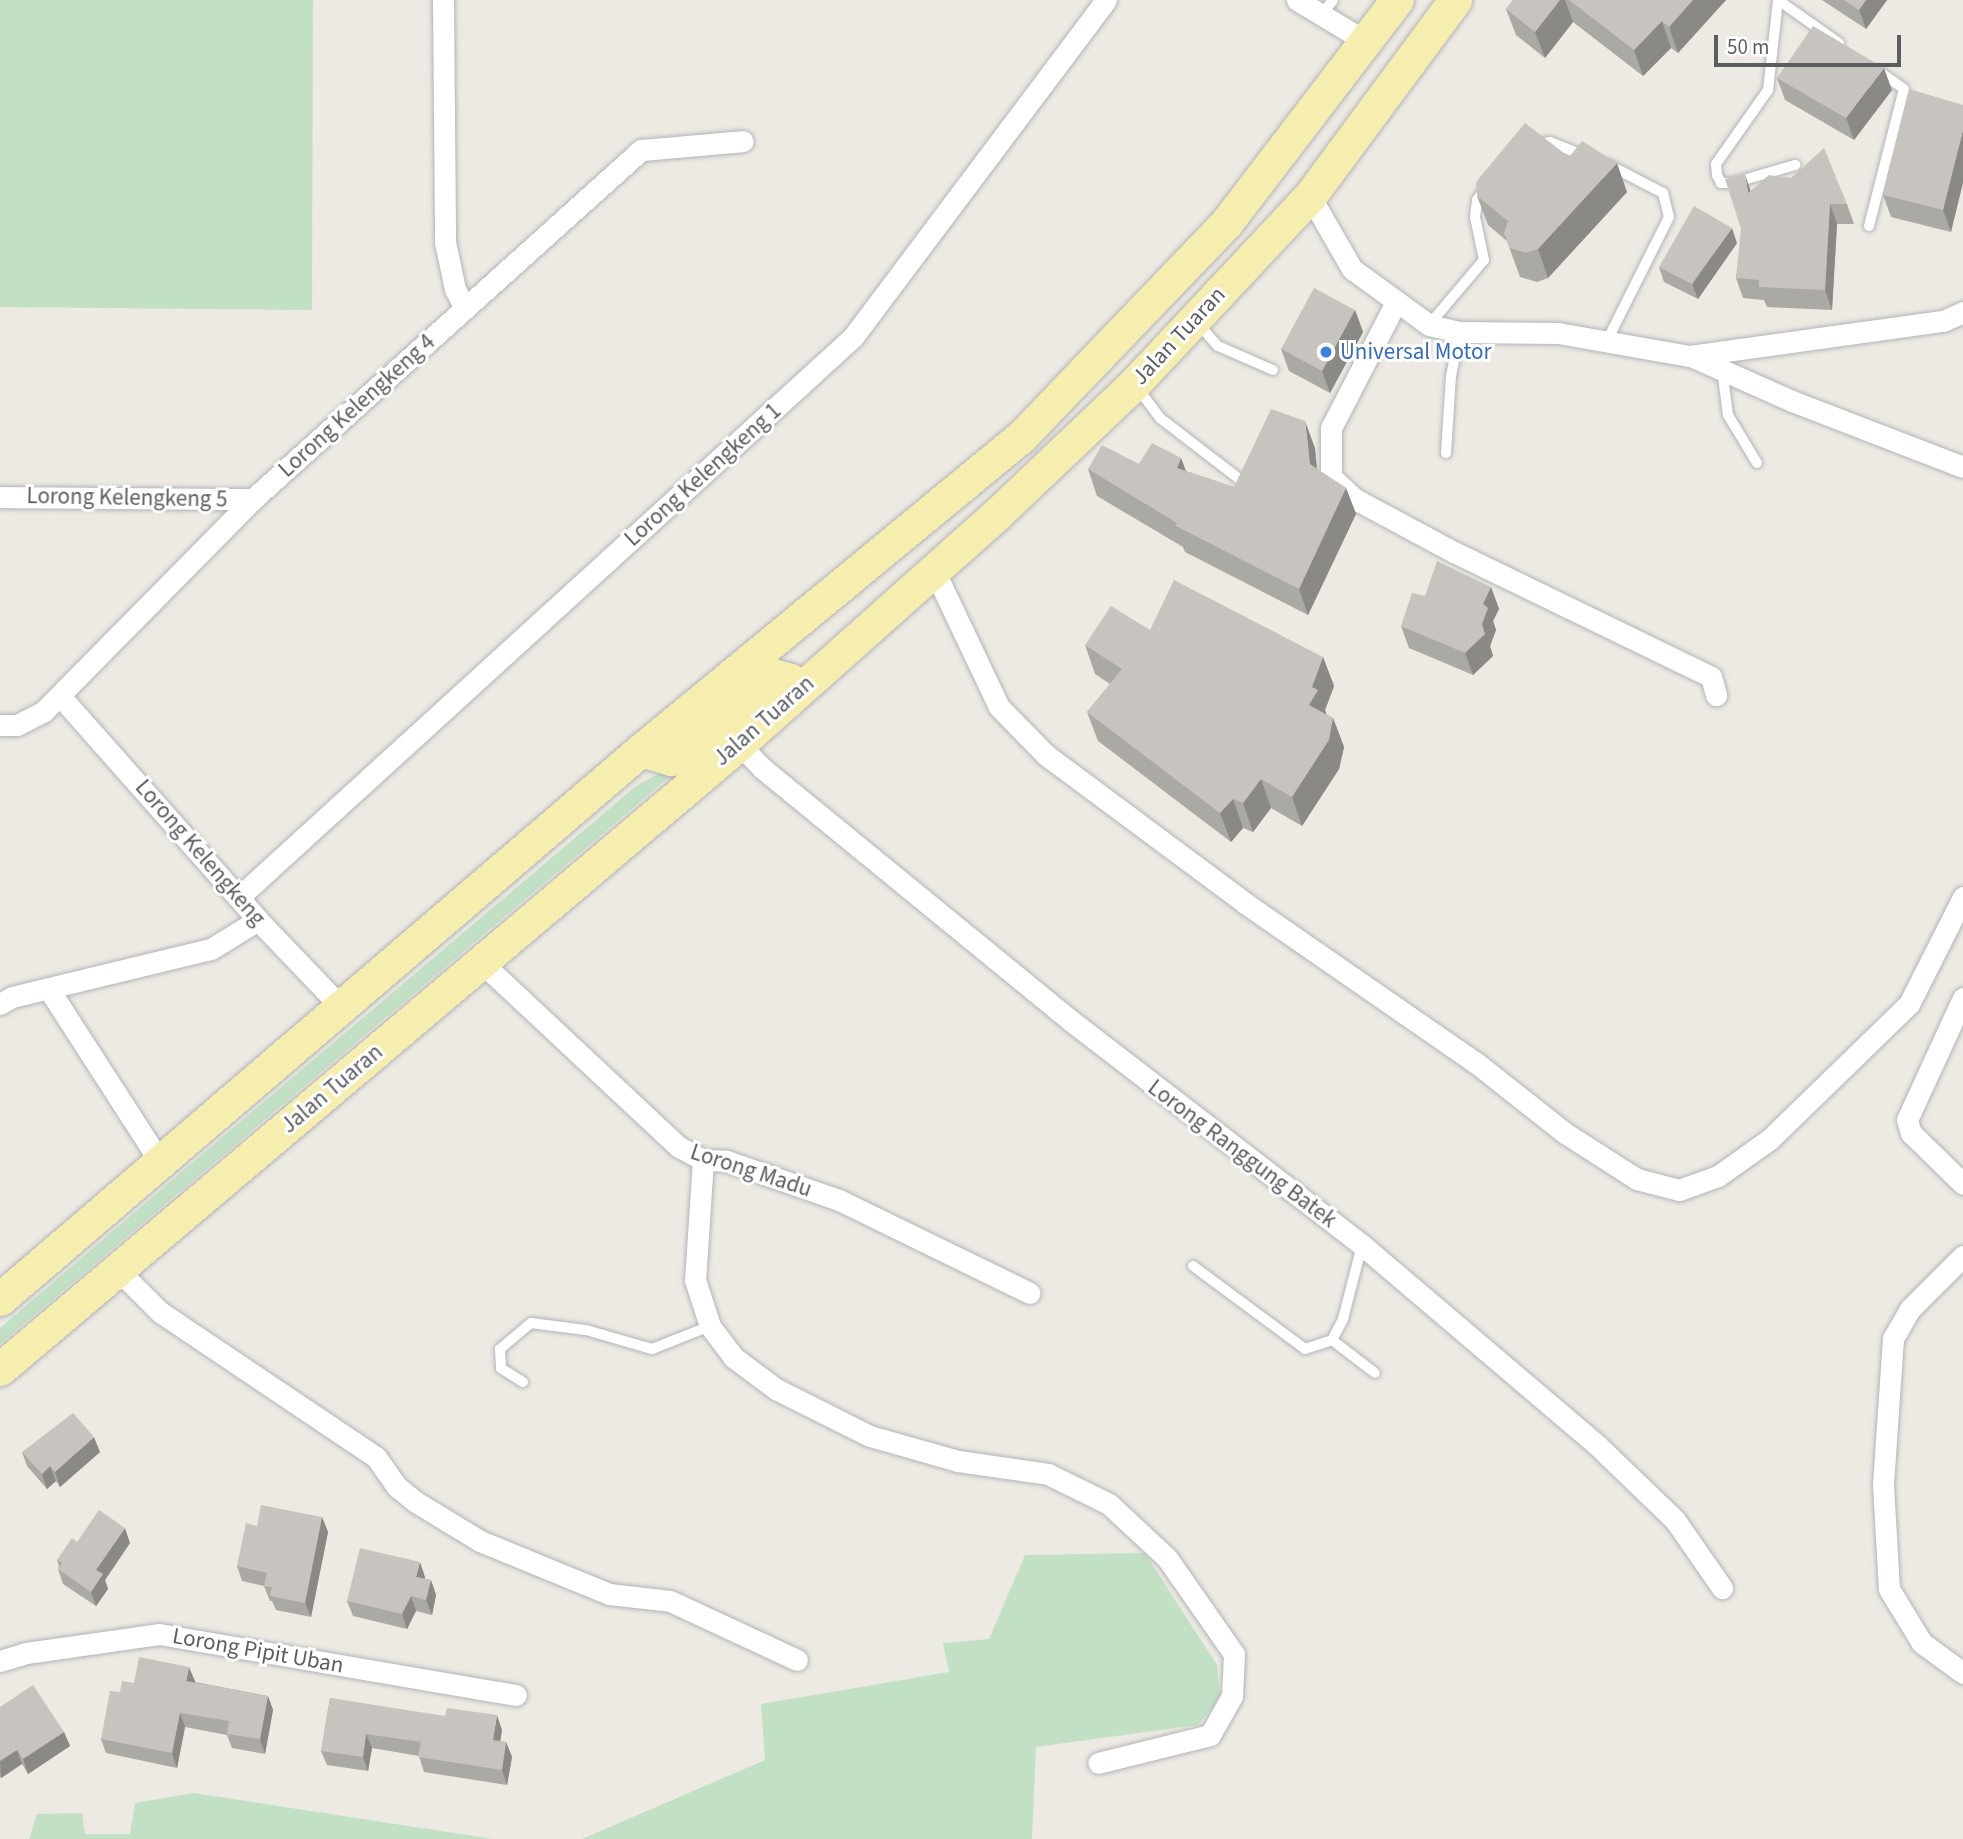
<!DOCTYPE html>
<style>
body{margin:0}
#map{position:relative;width:1963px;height:1839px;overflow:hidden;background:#eceae3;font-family:"Source Sans 3",sans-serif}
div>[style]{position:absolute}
.green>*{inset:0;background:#c2e1c4}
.roads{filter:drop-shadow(0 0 2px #b3b4b8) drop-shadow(0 0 2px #b3b4b8)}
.service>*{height:10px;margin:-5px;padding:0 5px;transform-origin:5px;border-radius:5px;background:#fff}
.minor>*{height:21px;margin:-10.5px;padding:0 10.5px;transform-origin:10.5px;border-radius:10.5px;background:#fff}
.primary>*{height:33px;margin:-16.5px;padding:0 16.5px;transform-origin:16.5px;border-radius:16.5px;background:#f5eeaf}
.wall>*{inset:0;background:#aba9a4}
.shaded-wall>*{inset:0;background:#8b8986}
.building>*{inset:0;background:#c7c4bf}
.dots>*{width:19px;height:19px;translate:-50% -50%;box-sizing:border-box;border:4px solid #fff;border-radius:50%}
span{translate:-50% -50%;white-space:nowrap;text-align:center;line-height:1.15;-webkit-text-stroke:6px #fff;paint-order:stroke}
.street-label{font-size:23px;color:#5b5d61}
.shop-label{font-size:23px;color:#366cbe}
.left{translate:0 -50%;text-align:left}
.scale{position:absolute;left:1714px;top:35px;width:187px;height:32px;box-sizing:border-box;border:4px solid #5b5d61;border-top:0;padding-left:9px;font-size:21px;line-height:24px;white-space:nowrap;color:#5b5d61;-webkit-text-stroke:5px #fff;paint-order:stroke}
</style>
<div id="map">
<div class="green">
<div style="clip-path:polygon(0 0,313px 0,312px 310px,0 307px)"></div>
<div style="clip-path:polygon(766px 693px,647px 796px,0 1344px,0 1328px,193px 1162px,636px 786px,669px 768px)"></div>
<div style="clip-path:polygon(1145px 1553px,1217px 1665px,1220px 1698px,1198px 1725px,1036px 1747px,1032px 1839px,582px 1839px,765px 1760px,761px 1704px,949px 1672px,943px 1643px,989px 1639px,1025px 1555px)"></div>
<div style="clip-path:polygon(194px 1793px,493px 1839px,29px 1839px,37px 1814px,82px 1813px,85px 1834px,130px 1834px,135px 1803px)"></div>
</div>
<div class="roads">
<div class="service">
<div style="left:1778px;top:0;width:75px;rotate:35.2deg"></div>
<div style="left:1778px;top:0;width:91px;rotate:96.3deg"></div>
<div style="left:1768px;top:90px;width:90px;rotate:125.1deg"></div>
<div style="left:1716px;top:164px;width:11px;rotate:85deg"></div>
<div style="left:1717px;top:175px;width:9px;rotate:63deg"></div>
<div style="left:1721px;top:183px;width:12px"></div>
<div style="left:1733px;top:183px;width:65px;rotate:-16.2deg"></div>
<div style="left:1321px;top:15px;width:19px;rotate:-51deg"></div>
<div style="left:1538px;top:144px;width:12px;rotate:-9deg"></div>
<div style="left:1550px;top:142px;width:38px;rotate:22deg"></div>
<div style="left:1607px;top:164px;width:63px;rotate:27.4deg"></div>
<div style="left:1663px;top:193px;width:25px;rotate:76deg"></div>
<div style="left:1669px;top:217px;width:136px;rotate:116.6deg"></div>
<div style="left:1869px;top:226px;width:141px;rotate:-75.7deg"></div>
<div style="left:1904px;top:89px;width:32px;rotate:-145deg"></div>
<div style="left:1196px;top:321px;width:33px;rotate:49deg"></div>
<div style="left:1218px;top:346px;width:60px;rotate:23.6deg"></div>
<div style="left:1429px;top:325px;width:85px;rotate:-49.8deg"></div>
<div style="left:1484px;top:260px;width:44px;rotate:-101.8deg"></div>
<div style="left:1475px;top:217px;width:17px;rotate:-83deg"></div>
<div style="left:1477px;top:200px;width:17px;rotate:-54deg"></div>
<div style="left:1722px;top:369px;width:46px;rotate:82.6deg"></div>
<div style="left:1728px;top:415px;width:56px;rotate:58.9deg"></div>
<div style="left:1136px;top:386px;width:40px;rotate:53deg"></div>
<div style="left:1160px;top:418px;width:105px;rotate:37.6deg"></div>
<div style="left:1446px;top:453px;width:77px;rotate:-86.3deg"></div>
<div style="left:1451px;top:376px;width:45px;rotate:-78.4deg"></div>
<div style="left:1193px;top:1266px;width:139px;rotate:36.5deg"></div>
<div style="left:1305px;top:1349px;width:28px;rotate:-18deg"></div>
<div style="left:1332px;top:1340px;width:24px;rotate:-62deg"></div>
<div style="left:1343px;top:1319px;width:76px;rotate:-75.6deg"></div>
<div style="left:1332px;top:1340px;width:54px;rotate:37.5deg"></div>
<div style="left:523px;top:1382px;width:26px;rotate:-148deg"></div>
<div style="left:501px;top:1368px;width:19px;rotate:-93deg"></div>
<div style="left:500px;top:1349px;width:40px;rotate:-40deg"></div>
<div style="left:531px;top:1323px;width:55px;rotate:7.3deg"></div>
<div style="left:586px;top:1330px;width:69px;rotate:16.1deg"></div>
<div style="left:652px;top:1349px;width:62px;rotate:-21.6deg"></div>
</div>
<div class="minor">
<div style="left:443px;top:0;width:242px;rotate:89.5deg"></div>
<div style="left:445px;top:242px;width:48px;rotate:78deg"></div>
<div style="left:455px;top:289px;width:22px;rotate:63deg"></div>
<div style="left:1297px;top:0;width:82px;rotate:31deg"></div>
<div style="left:1310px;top:196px;width:84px;rotate:60.1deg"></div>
<div style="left:1352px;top:269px;width:95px;rotate:36deg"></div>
<div style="left:1429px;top:325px;width:32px;rotate:13deg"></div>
<div style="left:1460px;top:332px;width:98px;rotate:0.6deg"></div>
<div style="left:1558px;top:333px;width:134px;rotate:9.9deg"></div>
<div style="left:1690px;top:356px;width:255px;rotate:-7.9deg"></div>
<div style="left:1943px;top:321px;width:22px;rotate:-24deg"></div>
<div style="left:1395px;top:304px;width:140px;rotate:117.3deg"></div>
<div style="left:1331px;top:428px;width:49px;rotate:90deg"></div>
<div style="left:1331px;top:477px;width:33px;rotate:43deg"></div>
<div style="left:1355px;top:499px;width:112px;rotate:28.2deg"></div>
<div style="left:1454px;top:552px;width:286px;rotate:25.9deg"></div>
<div style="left:1711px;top:677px;width:19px;rotate:74deg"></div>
<div style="left:1693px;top:357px;width:108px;rotate:24deg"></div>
<div style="left:1792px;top:401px;width:183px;rotate:21.1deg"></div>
<div style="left:0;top:497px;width:253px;rotate:0.5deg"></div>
<div style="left:933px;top:568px;width:154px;rotate:64.6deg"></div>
<div style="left:999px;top:707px;width:67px;rotate:45.6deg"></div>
<div style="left:1046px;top:755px;width:248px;rotate:36.6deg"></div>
<div style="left:1245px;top:903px;width:280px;rotate:34.7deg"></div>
<div style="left:1475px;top:1062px;width:115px;rotate:38.3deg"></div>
<div style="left:1565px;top:1133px;width:85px;rotate:32.6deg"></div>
<div style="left:1637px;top:1179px;width:43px;rotate:14.7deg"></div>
<div style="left:1679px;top:1190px;width:41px;rotate:-19.7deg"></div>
<div style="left:1718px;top:1176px;width:64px;rotate:-35.4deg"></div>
<div style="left:1770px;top:1139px;width:194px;rotate:-44.2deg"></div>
<div style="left:1909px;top:1004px;width:120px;rotate:-63.2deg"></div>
<div style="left:60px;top:696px;width:299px;rotate:48.5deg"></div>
<div style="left:258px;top:920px;width:122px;rotate:46.3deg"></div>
<div style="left:0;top:725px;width:17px"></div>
<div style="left:17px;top:725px;width:30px;rotate:-27deg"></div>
<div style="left:44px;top:711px;width:298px;rotate:-45.4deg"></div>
<div style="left:253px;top:499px;width:522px;rotate:-41.97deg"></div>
<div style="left:641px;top:150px;width:102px;rotate:-5deg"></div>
<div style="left:739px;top:744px;width:33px;rotate:46deg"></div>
<div style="left:762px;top:768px;width:398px;rotate:39.3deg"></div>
<div style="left:1070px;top:1020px;width:369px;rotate:37.6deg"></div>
<div style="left:1362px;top:1245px;width:309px;rotate:40.4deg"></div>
<div style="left:1597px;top:1445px;width:108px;rotate:43.9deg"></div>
<div style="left:1675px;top:1520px;width:83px;rotate:55.3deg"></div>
<div style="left:240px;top:896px;width:830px;rotate:-42.36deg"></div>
<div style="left:853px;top:337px;width:421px;rotate:-53.1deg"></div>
<div style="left:481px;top:962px;width:271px;rotate:43.1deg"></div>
<div style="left:679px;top:1147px;width:27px;rotate:28deg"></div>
<div style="left:703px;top:1160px;width:24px;rotate:2deg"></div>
<div style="left:727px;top:1161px;width:119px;rotate:19.2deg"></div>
<div style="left:839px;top:1200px;width:212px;rotate:26deg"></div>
<div style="left:48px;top:988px;width:207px;rotate:57.2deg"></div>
<div style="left:1963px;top:998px;width:134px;rotate:114.7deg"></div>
<div style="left:1907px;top:1120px;width:14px;rotate:73deg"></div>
<div style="left:1911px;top:1133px;width:73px;rotate:44.4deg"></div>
<div style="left:0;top:1004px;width:14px;rotate:-30deg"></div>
<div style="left:12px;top:997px;width:205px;rotate:-13.6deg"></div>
<div style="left:211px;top:949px;width:55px;rotate:-31.7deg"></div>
<div style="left:703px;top:1160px;width:120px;rotate:93.8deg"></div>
<div style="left:695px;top:1280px;width:48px;rotate:71.9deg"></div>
<div style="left:710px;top:1326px;width:39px;rotate:53deg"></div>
<div style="left:733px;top:1357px;width:54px;rotate:36.7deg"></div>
<div style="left:776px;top:1389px;width:105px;rotate:26.6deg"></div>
<div style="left:870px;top:1436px;width:91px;rotate:15.9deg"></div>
<div style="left:958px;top:1461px;width:91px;rotate:8.2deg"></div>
<div style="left:1048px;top:1474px;width:68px;rotate:26.2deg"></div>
<div style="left:1109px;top:1504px;width:79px;rotate:43deg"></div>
<div style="left:1167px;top:1558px;width:117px;rotate:55.1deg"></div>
<div style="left:1234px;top:1654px;width:42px;rotate:92.7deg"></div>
<div style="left:1232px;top:1696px;width:45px;rotate:119.4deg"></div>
<div style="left:1210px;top:1735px;width:115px;rotate:166deg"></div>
<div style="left:1963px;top:1256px;width:75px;rotate:135deg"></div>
<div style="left:1910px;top:1309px;width:34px;rotate:120deg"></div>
<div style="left:1893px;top:1338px;width:147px;rotate:93.9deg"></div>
<div style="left:1883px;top:1485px;width:104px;rotate:86.7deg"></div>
<div style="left:1889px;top:1589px;width:63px;rotate:58.6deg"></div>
<div style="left:1922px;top:1643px;width:51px;rotate:36.2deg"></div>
<div style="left:118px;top:1270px;width:59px;rotate:45deg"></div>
<div style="left:160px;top:1312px;width:260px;rotate:33.9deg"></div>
<div style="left:376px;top:1457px;width:35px;rotate:55deg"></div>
<div style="left:396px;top:1486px;width:26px;rotate:39deg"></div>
<div style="left:416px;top:1502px;width:75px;rotate:31.4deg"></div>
<div style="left:480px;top:1541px;width:139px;rotate:22.3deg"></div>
<div style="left:609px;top:1594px;width:61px;rotate:6.5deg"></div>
<div style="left:670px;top:1601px;width:140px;rotate:24.9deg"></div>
<div style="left:0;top:1661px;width:27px;rotate:-17deg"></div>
<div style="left:26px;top:1653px;width:134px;rotate:-8.1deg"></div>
<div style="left:159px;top:1634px;width:362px;rotate:9.7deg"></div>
</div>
<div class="primary">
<div style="left:641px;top:750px;width:31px;rotate:17deg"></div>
<div style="left:671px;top:759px;width:132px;rotate:-39.5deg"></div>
<div style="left:773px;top:675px;width:18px;rotate:16deg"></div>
<div style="left:790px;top:680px;width:8px;rotate:67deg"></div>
<div style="left:793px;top:687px;width:16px;rotate:112deg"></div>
<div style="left:0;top:1299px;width:844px;rotate:-40.58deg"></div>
<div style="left:641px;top:750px;width:492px;rotate:-39.5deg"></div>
<div style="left:1021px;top:437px;width:298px;rotate:-46.2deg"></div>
<div style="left:1227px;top:222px;width:280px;rotate:-52.6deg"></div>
<div style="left:0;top:1369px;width:968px;rotate:-40.22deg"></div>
<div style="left:739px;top:744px;width:346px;rotate:-41.7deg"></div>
<div style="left:997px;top:514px;width:189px;rotate:-43.5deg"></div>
<div style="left:1134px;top:384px;width:258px;rotate:-46.9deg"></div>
<div style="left:1310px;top:196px;width:244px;rotate:-53.5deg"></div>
</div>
</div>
<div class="wall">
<div style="clip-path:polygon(1513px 0,1726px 0,1678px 53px,1671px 48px,1643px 76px,1573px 22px,1545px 58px,1516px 35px,1506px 9px)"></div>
<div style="clip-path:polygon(1822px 0,1887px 0,1866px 29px)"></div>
<div style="clip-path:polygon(1777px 78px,1892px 90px,1854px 140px,1785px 100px)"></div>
<div style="clip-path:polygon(1963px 105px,1951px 232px,1891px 217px,1883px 195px)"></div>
<div style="clip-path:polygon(1569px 157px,1627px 192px,1548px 278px,1537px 282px,1520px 277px,1507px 241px,1488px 225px,1477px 196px)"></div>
<div style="clip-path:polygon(1751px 191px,1847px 204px,1854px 224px,1837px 224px,1832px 310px,1767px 307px,1764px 300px,1743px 298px,1736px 278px)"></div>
<div style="clip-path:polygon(1737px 243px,1698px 299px,1664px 282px,1659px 267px)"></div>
<div style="clip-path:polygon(1355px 310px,1363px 332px,1330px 393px,1289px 371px,1281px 349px)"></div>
<div style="clip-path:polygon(1315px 448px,1317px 469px,1346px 488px,1356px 514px,1308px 615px,1185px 552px,1183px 547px,1097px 496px,1088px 469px,1139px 464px,1181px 458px,1186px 471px,1234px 487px)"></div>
<div style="clip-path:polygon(1491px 587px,1499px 609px,1493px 621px,1496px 630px,1490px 646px,1493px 656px,1473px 675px,1409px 648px,1401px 626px,1425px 596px)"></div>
<div style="clip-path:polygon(1150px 630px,1323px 657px,1334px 686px,1325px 710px,1326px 714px,1333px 718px,1344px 747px,1339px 769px,1302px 826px,1271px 808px,1253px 832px,1243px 828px,1231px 842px,1098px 741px,1087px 712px,1110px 684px,1095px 674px,1085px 645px)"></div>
<div style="clip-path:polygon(22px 1452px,100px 1452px,60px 1487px,56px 1481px,47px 1489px,27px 1466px)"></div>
<div style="clip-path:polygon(322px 1517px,328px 1532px,311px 1617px,276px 1610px,272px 1601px,270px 1601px,264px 1586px,242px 1581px,237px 1566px,257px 1526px)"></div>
<div style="clip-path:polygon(77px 1542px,130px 1543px,105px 1580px,108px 1589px,96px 1606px,63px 1584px,58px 1569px,59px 1566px,57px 1560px)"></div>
<div style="clip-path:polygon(425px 1577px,424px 1579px,431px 1580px,436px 1595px,432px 1615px,416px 1611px,407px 1629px,353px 1616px,347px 1601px)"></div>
<div style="clip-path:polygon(195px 1681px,195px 1682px,268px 1696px,273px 1710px,265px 1754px,232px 1748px,227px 1735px,185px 1727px,177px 1768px,106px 1753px,101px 1739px,120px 1692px,134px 1683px)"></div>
<div style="clip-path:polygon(330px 1698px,502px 1730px,500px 1741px,506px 1742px,512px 1757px,507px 1785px,424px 1772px,419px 1756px,372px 1748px,368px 1771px,327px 1765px,321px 1751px)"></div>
<div style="clip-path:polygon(0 1707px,64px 1732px,70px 1746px,28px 1774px,22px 1764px,1px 1778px,0 1777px)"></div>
</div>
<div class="shaded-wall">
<div style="clip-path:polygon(1560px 0,1565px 0,1573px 22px,1545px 58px,1535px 32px)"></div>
<div style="clip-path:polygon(1693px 0,1726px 0,1678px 53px,1669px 27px)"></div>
<div style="clip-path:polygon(1866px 0,1887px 0,1866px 29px,1859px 10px)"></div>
<div style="clip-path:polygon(1662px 21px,1671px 48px,1643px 76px,1634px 50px)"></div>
<div style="clip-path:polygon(1884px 68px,1892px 90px,1854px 140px,1846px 118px)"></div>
<div style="clip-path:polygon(1963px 130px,1963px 183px,1951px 232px,1943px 210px)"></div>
<div style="clip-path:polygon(1617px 163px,1627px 192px,1548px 278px,1538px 249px)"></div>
<div style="clip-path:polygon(1745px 174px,1752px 195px,1748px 193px)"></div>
<div style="clip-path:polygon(1830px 204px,1837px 224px,1832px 310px,1825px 290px)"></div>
<div style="clip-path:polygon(1732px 228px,1737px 243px,1698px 299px,1692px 284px)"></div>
<div style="clip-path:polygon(1355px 310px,1363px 332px,1330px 393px,1322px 371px)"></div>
<div style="clip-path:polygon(1305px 421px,1315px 448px,1319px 491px,1310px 464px)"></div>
<div style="clip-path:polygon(1181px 458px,1191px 485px,1177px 468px)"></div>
<div style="clip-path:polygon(1346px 488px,1356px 514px,1308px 615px,1299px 589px)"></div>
<div style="clip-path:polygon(1491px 587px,1499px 609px,1493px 621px,1496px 630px,1490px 646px,1493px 656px,1473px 675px,1465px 653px,1482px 624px,1483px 604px)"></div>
<div style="clip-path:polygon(1323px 657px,1334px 686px,1325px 710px,1328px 719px,1309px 705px,1312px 687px)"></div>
<div style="clip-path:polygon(1333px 718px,1344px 747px,1339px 769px,1302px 826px,1292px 797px)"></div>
<div style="clip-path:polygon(1261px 779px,1271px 808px,1253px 832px,1243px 803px)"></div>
<div style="clip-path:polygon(1233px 799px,1243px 828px,1231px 842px,1220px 813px)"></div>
<div style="clip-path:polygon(94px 1437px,100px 1452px,60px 1487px,55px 1472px)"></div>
<div style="clip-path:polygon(50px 1466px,56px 1481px,47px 1489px,42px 1474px)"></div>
<div style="clip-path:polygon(322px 1517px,328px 1532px,311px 1617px,305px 1603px)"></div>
<div style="clip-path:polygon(125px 1528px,130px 1543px,105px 1580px,108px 1589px,96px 1606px,91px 1592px,96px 1570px)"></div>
<div style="clip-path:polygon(420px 1562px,425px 1577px,422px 1592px,416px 1577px)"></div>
<div style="clip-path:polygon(431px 1580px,436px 1595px,432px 1615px,426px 1600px)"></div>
<div style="clip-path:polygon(411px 1596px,416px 1611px,407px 1629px,402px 1614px)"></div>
<div style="clip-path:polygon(189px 1667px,195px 1681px,192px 1696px,186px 1681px)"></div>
<div style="clip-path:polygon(268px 1696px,273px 1710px,265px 1754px,260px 1739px)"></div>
<div style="clip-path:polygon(180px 1713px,185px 1727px,177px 1768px,172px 1753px)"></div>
<div style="clip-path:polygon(497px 1715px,502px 1730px,498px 1755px,493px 1740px)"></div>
<div style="clip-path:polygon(64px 1732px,70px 1746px,28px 1774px,23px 1759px)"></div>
<div style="clip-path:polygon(366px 1734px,372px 1748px,368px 1771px,363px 1757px)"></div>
<div style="clip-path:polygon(506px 1742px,512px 1757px,507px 1785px,502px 1770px)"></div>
<div style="clip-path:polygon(17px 1750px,22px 1764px,1px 1778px,0 1761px)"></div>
</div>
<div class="building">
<div style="clip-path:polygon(1513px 0,1560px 0,1535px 32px,1506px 9px)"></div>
<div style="clip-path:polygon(1569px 0,1693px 0,1669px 27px,1662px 21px,1634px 50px)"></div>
<div style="clip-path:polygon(1844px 0,1866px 0,1859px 10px)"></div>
<div style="clip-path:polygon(1813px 26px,1884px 68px,1846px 118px,1777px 78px)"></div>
<div style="clip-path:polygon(1909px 89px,1963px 105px,1963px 130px,1943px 210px,1883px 195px)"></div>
<div style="clip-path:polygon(1525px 123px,1569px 157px,1582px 141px,1617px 163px,1538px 249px,1526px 253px,1510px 248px,1504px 233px,1508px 221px,1477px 196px,1476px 182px)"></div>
<div style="clip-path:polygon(1824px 148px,1847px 204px,1830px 204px,1825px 290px,1759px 287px,1759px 280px,1736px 278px,1741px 229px,1725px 179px,1745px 174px,1748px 193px,1769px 175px,1791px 178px)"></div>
<div style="clip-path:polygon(1694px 206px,1732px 228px,1692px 284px,1659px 267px)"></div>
<div style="clip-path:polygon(1314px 288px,1355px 310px,1322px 371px,1281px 349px)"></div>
<div style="clip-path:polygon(1271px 409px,1305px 421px,1310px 464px,1346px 488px,1299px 589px,1176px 526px,1177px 523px,1088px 469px,1102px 445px,1139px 464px,1152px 443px,1181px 458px,1177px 468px,1234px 487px)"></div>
<div style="clip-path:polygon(1437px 561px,1491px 587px,1483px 604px,1488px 608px,1482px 624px,1485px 634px,1465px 653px,1401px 626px,1412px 593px,1425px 596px)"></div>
<div style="clip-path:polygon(1174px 580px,1323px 657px,1312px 687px,1318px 690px,1309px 705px,1333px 718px,1329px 740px,1292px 797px,1261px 779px,1243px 803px,1233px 799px,1220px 813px,1087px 712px,1122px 669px,1085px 645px,1111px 606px,1150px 630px)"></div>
<div style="clip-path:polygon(73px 1413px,94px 1437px,55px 1472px,50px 1466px,42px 1474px,22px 1452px)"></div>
<div style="clip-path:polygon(261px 1505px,322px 1517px,305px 1603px,270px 1596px,272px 1587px,264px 1586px,267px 1573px,237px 1566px,246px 1523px,257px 1526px)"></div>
<div style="clip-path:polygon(99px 1510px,125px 1528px,96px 1570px,103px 1574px,91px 1592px,58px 1569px,62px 1563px,57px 1560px,72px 1538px,77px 1542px)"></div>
<div style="clip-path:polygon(360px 1548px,420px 1562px,416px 1577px,431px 1580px,426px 1600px,411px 1596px,402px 1614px,347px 1601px)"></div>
<div style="clip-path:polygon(139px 1657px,189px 1667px,186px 1681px,268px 1696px,260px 1739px,227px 1734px,229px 1721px,180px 1713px,172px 1753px,101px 1739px,110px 1691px,120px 1692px,122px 1681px,134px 1683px)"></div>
<div style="clip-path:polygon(33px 1685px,64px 1732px,23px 1759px,17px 1750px,0 1761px,0 1707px)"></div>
<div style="clip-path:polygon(330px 1698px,445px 1716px,447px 1708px,497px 1715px,493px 1740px,506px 1742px,502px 1770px,418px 1757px,421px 1742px,366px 1734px,363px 1757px,321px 1751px)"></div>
</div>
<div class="dots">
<div style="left:1326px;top:352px;background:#3f7fe0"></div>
</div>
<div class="street-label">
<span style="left:1179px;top:336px;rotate:-47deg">Jalan Tuaran</span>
<span style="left:357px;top:406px;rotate:-42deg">Lorong Kelengkeng 4</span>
<span style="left:703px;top:475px;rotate:-42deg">Lorong Kelengkeng 1</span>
<span style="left:127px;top:498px;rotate:1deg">Lorong Kelengkeng 5</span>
<span style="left:764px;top:721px;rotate:-41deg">Jalan Tuaran</span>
<span style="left:200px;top:853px;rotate:49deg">Lorong Kelengkeng</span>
<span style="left:332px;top:1089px;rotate:-40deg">Jalan Tuaran</span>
<span style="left:1242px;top:1154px;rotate:37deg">Lorong Ranggung Batek</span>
<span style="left:751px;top:1171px;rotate:18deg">Lorong Madu</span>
<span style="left:258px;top:1651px;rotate:10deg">Lorong Pipit Uban</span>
</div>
<div class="shop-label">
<span class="left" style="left:1340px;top:352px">Universal Motor</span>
</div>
<div class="scale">50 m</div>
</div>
